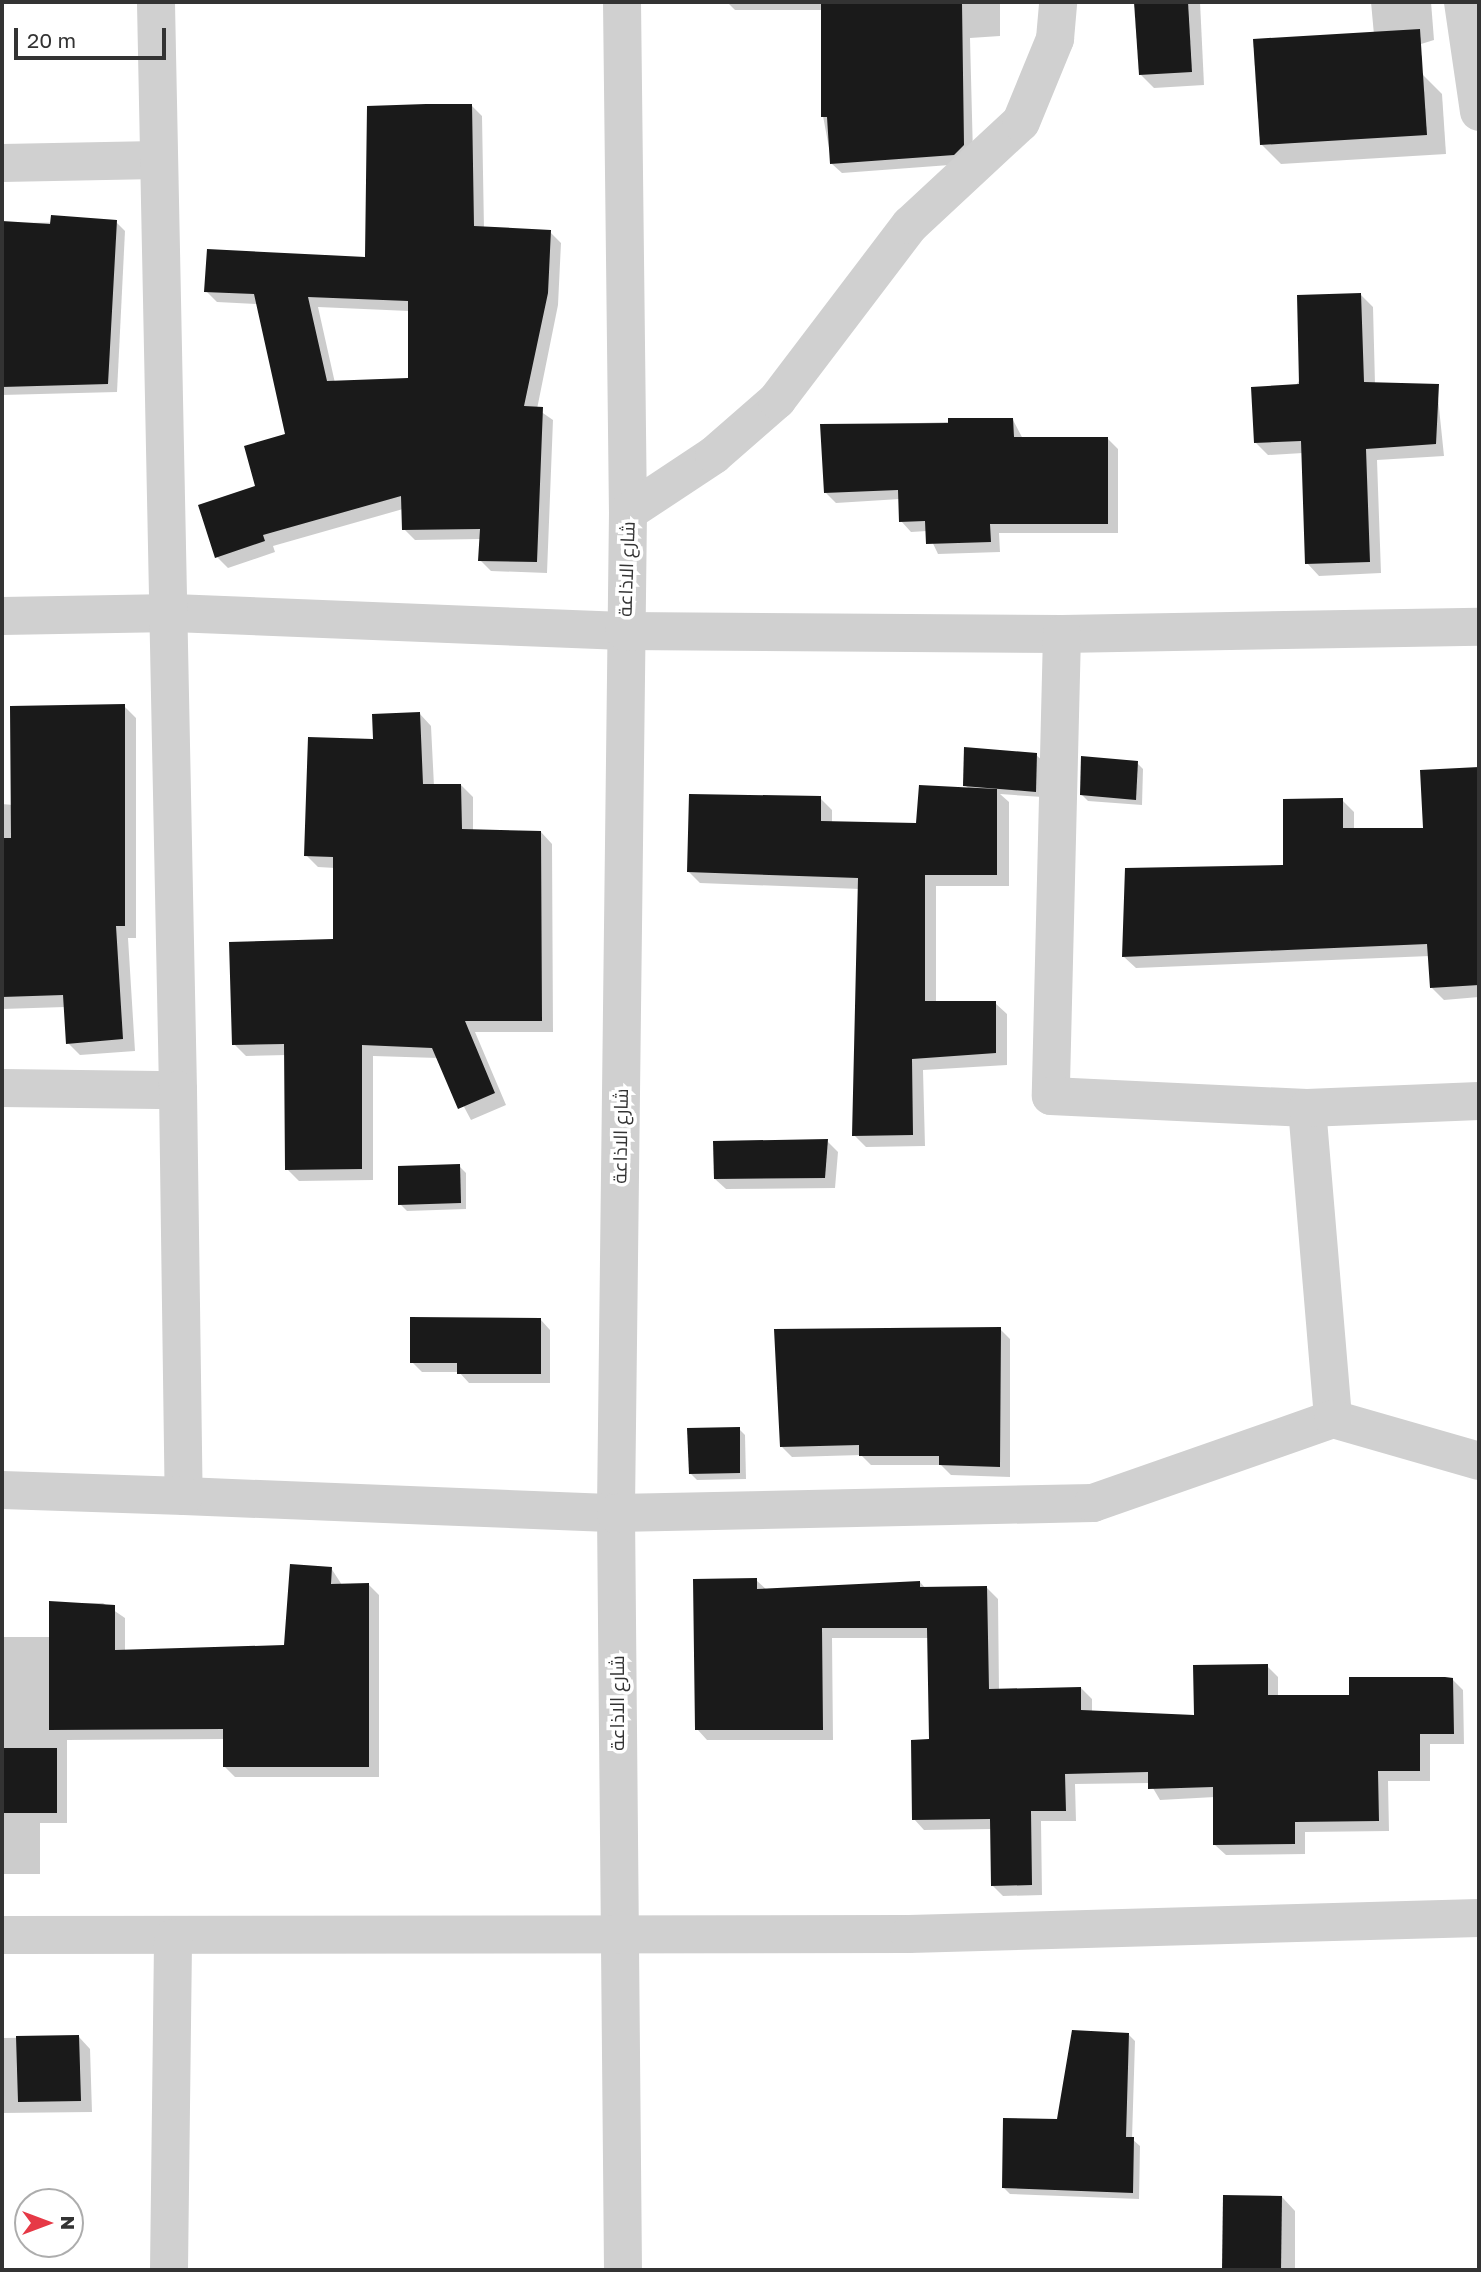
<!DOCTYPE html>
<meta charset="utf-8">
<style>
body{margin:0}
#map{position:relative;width:1481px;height:2272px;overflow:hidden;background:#fff;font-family:"Golos Text",Cairo,sans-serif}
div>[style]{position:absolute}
.shadow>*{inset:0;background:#0003}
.building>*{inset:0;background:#1a1a1a}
.minor>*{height:38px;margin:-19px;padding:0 19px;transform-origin:19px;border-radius:19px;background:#d0d0d0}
span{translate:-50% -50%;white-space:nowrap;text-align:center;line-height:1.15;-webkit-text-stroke:7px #fff;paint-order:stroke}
.street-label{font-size:19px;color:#333}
.frame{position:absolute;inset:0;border:4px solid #333;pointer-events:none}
.north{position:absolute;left:14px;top:2188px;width:70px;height:70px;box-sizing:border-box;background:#fff;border:2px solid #adadad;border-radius:50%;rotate:90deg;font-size:19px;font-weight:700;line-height:28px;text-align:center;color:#333}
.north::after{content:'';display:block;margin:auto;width:24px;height:32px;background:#e63946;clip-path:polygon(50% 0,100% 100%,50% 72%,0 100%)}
.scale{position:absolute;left:14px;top:28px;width:152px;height:32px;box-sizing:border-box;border:4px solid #333;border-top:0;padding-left:9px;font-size:21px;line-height:24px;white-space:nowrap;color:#333;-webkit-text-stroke:5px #fff;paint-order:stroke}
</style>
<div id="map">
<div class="shadow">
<div style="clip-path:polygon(727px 2px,1000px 2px,1000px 36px,970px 38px,973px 155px,963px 164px,842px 173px,832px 164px,823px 116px,823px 10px,735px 10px)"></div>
<div style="clip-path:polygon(1136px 2px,1200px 2px,1204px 85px,1154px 88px,1140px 74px)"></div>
<div style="clip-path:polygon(1371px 2px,1431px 2px,1434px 40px,1392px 53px,1374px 35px)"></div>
<div style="clip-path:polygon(1422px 74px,1442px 94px,1446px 154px,1281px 164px,1261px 144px)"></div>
<div style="clip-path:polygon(evenodd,471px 105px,482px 116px,484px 229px,550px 232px,561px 243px,558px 305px,537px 409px,553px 420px,547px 573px,491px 571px,480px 560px,481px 539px,415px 540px,404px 529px,403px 509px,273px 546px,275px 552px,228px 568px,217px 557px,200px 506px,257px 487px,287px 435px,258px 304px,217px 302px,206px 291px,367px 258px,471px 105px,318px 307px,409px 311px,409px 380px,335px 383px,318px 307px)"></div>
<div style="clip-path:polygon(116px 222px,125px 231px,117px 392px,2px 395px,2px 223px)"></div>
<div style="clip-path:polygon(1361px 295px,1373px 307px,1375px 384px,1438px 398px,1444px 456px,1377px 460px,1381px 573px,1319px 576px,1307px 563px,1303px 453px,1268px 455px,1255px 442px)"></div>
<div style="clip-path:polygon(1013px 420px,1023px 439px,1108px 439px,1118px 449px,1118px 533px,999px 533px,1000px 552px,938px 554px,927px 531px,911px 532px,901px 521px,900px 499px,836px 503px,826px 493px,822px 426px)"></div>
<div style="clip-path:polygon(124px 706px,136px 718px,136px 938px,128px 938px,135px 1051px,80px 1055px,68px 1043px,65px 1007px,2px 1009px,2px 804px,13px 805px)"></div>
<div style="clip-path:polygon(420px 714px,431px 726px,434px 786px,461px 785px,473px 797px,473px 831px,541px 832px,552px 844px,553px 1032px,475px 1032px,506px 1105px,471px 1120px,438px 1058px,373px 1056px,373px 1180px,299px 1181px,287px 1169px,286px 1055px,246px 1056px,234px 1044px,335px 941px,335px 868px,318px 867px,306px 855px,375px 741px)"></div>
<div style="clip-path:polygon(1036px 755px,1043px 761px,1042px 797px,1000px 794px,1009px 802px,1009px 886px,936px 886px,936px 1003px,995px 1003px,1007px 1014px,1007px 1065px,923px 1070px,925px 1146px,866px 1147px,854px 1135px,860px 889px,700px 883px,688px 871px,820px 798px,832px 810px,832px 823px,918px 825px,969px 789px,965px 785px)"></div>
<div style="clip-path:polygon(1137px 763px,1143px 769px,1142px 805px,1088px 801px,1082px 795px)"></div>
<div style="clip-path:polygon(1479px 768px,1479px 997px,1444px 1000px,1432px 988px,1430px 956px,1136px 968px,1124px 957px,1285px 867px,1342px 800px,1354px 812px,1354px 830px,1425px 830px,1422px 771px)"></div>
<div style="clip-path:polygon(827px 1141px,838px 1152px,835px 1188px,726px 1189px,715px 1179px)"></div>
<div style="clip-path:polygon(459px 1166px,466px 1173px,466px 1209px,407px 1211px,400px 1204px)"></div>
<div style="clip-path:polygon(541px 1320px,550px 1330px,550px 1383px,469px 1383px,459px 1372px,422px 1372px,412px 1362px)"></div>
<div style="clip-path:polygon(1000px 1329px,1010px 1339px,1010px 1477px,951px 1475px,941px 1465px,871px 1465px,861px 1455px,792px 1457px,782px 1447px)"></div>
<div style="clip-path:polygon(739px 1429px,745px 1435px,746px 1479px,697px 1480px,691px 1474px)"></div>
<div style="clip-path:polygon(331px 1568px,342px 1585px,368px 1584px,379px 1595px,379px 1777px,235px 1777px,225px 1767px,225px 1739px,67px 1740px,67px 1823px,40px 1823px,40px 1874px,2px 1874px,2px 1637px,51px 1637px,51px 1603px,103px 1603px,125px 1618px,125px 1651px,285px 1646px)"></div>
<div style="clip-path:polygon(756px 1580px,767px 1590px,920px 1582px,926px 1589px,987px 1588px,998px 1599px,999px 1691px,1081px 1688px,1092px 1699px,1092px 1711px,1196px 1717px,1267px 1666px,1278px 1677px,1278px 1697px,1351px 1697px,1452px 1679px,1463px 1690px,1464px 1744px,1430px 1744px,1430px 1781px,1388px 1781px,1389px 1831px,1305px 1832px,1305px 1854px,1226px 1855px,1215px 1845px,1215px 1797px,1160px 1800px,1150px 1783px,1075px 1784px,1076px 1821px,1041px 1821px,1042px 1895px,1003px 1896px,992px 1885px,992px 1829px,924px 1830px,914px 1819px,930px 1741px,929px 1638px,832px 1638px,833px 1740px,707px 1740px,697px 1729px)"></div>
<div style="clip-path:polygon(1129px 2035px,1135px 2041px,1132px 2139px,1140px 2146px,1139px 2199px,1010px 2194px,1003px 2187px)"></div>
<div style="clip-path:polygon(79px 2037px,90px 2049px,92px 2112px,2px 2113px,2px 2038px)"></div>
<div style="clip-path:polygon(1282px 2197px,1295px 2211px,1295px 2270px,1225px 2270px)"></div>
</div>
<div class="building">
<div style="clip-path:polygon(1134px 2px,1188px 2px,1192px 72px,1139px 75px)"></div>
<div style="clip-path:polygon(821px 3px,962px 3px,964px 145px,954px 155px,830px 164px,827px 117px,821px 117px)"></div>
<div style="clip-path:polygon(1420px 29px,1427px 135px,1260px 145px,1253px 39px)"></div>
<div style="clip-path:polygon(evenodd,426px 104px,472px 104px,474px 226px,551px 230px,548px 293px,524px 406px,543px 407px,537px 562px,478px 561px,480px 529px,402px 530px,401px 496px,263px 535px,265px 541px,215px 558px,198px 505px,255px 486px,244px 446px,285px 434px,254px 294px,204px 292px,207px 249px,365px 257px,367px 106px,426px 104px,308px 297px,408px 301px,408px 378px,327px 381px,308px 297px)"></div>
<div style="clip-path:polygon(51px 215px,117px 220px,108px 384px,2px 387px,2px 221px,50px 224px)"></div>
<div style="clip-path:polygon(1361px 293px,1364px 382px,1439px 384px,1436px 444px,1366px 449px,1370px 562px,1305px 564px,1301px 441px,1254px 443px,1251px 387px,1299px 384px,1297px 295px)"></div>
<div style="clip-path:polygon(948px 418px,1013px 418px,1014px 437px,1108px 437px,1108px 524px,990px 524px,991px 542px,926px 544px,925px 521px,899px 522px,898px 490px,824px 493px,820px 424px,948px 423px)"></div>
<div style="clip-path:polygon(125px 704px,125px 926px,116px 926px,123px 1039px,66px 1044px,63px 995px,2px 997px,2px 838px,11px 838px,10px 706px)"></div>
<div style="clip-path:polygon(420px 712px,423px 784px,461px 784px,462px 829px,541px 831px,542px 1021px,465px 1021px,495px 1093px,458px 1109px,432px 1048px,362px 1045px,362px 1169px,285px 1170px,284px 1044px,232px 1045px,229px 942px,333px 939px,333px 857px,304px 856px,308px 737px,373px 739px,372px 714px)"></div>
<div style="clip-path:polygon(964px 747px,1037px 753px,1036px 792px,963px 786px)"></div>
<div style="clip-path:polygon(1081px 756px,1138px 761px,1136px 800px,1080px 795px)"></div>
<div style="clip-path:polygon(1479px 767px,1479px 985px,1430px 988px,1427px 944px,1122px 957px,1125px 868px,1283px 865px,1283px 799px,1343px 798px,1343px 828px,1423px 828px,1420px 770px)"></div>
<div style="clip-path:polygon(919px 785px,997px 789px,997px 875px,925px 875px,925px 1001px,996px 1001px,996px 1053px,912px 1059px,913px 1135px,852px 1136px,858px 878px,687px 872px,689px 794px,821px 796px,821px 821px,916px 823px)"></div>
<div style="clip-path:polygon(828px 1139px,825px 1178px,714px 1179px,713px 1141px)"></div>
<div style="clip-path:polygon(460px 1164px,461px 1203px,398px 1205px,398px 1166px)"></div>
<div style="clip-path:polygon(410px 1317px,541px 1318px,541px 1374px,457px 1374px,457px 1363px,410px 1363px)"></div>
<div style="clip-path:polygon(1001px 1327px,1000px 1467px,939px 1465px,939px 1456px,859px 1456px,859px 1445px,780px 1447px,774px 1329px)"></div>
<div style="clip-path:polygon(740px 1427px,740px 1473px,689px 1474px,687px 1428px)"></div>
<div style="clip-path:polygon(290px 1564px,332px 1567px,331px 1584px,369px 1583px,369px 1767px,223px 1767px,223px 1729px,49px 1730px,49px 1601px,115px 1605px,115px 1650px,284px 1645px)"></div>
<div style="clip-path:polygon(757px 1578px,757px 1589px,920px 1581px,920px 1587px,987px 1586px,989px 1689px,1081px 1687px,1081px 1710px,1194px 1715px,1193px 1665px,1268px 1664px,1268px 1695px,1349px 1695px,1349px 1677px,1445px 1677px,1453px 1678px,1454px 1734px,1420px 1734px,1420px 1771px,1378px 1771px,1379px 1821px,1295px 1822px,1295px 1844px,1213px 1845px,1213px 1787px,1148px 1789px,1148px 1772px,1065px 1774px,1066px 1811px,1031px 1811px,1032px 1885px,991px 1886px,990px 1819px,912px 1820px,911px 1740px,929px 1739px,927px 1628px,822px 1628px,823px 1730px,695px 1730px,693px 1579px)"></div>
<div style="clip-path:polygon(2px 1748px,57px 1748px,57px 1813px,2px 1813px)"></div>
<div style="clip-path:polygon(1072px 2030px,1129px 2033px,1126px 2137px,1134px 2137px,1133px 2193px,1002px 2188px,1003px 2118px,1057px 2119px)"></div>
<div style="clip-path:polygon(79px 2035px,81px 2101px,18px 2102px,16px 2036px)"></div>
<div style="clip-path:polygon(1223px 2195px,1282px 2196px,1281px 2270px,1222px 2270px)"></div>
</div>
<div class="minor">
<div style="left:622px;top:2px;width:510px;rotate:89.33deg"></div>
<div style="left:628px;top:512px;width:1001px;rotate:90.69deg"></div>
<div style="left:616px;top:1513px;width:757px;rotate:89.47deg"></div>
<div style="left:1463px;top:2px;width:111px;rotate:81.7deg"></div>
<div style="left:2px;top:163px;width:155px;rotate:-1.1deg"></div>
<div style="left:628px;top:512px;width:103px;rotate:-33.5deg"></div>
<div style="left:714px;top:455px;width:84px;rotate:-41.1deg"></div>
<div style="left:777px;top:400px;width:220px;rotate:-52.8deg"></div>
<div style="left:910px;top:225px;width:151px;rotate:-42.9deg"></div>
<div style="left:1021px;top:122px;width:90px;rotate:-67.7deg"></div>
<div style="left:1055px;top:39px;width:37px;rotate:-85deg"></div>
<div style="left:2px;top:616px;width:171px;rotate:-1deg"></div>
<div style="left:173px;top:613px;width:451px;rotate:2.3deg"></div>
<div style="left:624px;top:631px;width:438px;rotate:0.4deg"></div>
<div style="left:1062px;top:634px;width:417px;rotate:-1deg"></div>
<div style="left:1062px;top:634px;width:462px;rotate:91.4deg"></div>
<div style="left:1051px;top:1096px;width:256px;rotate:2.7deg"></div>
<div style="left:1307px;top:1108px;width:312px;rotate:85.2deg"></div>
<div style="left:2px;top:1088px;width:176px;rotate:0.7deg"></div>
<div style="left:178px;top:1090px;width:1088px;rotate:-91.16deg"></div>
<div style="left:178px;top:1090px;width:406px;rotate:89.2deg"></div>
<div style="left:184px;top:1496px;width:432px;rotate:2.3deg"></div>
<div style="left:616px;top:1513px;width:477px;rotate:-1.2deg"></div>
<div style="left:1093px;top:1503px;width:254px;rotate:-19.3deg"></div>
<div style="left:1333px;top:1419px;width:152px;rotate:16deg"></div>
<div style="left:1307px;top:1108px;width:172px;rotate:-2.3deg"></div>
<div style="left:2px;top:1490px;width:182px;rotate:1.9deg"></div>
<div style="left:2px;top:1935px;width:907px;rotate:-0.06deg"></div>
<div style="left:909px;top:1934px;width:570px;rotate:-1.61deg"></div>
<div style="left:169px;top:2270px;width:332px;rotate:-89.3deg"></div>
</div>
<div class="street-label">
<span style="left:626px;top:569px;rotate:-88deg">شارع الاذاعة</span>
<span style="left:620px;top:1136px;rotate:-89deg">شارع الاذاعة</span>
<span style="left:617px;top:1703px;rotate:-90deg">شارع الاذاعة</span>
</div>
<div class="frame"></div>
<div class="north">N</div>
<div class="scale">20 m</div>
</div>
